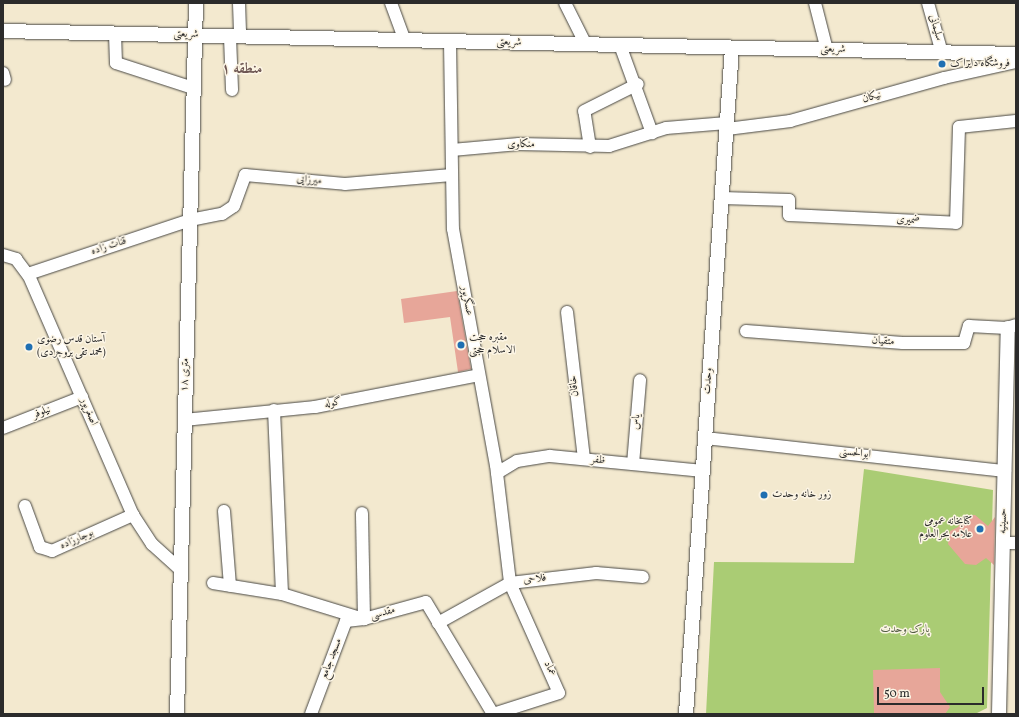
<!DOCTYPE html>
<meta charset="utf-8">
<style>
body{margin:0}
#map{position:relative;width:1019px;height:717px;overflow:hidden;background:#f3e9cf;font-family:Vollkorn,Amiri,serif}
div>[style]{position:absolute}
.green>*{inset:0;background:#aacc74}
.building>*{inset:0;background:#e7a699}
.roads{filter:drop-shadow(0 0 1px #494844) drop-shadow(0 0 1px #494844)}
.minor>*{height:12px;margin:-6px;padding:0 6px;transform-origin:6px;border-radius:6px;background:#fff}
.tertiary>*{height:14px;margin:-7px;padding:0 7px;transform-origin:7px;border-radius:7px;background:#fff}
.dots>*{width:11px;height:11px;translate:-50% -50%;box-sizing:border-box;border:2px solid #fcf5e5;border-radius:50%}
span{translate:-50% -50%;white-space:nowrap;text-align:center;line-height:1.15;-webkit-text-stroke:3px #fcf5e5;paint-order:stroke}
.street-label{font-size:11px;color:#2b2b2b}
.poi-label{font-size:11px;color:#2b2b2b}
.left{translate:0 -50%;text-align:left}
.right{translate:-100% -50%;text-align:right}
.park-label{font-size:11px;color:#515b41}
.district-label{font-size:15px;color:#6d5652;font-weight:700}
.frame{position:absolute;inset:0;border:4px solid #2b2b2b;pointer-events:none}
.scale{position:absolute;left:877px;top:687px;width:107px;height:18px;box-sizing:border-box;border:2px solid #2b2b2b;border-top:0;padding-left:5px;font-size:12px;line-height:14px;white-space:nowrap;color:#2b2b2b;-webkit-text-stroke:3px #fcf5e5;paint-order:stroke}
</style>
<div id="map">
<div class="green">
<div style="clip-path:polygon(864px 469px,993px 490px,987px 708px,975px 714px,706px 714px,714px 562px,854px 563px)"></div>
</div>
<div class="building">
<div style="clip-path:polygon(457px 291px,471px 369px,458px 372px,450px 317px,404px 323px,401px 299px)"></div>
<div style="clip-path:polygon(975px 515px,988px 526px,995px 517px,994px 565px,986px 558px,976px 565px,965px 564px,948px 544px,950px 531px,958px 527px,965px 516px)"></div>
<div style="clip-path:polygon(940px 668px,940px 692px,950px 707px,945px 714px,874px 713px,873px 670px)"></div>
</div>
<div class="roads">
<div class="minor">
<div style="left:239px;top:3px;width:34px;rotate:88deg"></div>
<div style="left:391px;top:3px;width:40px;rotate:69.8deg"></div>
<div style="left:565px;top:3px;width:47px;rotate:63.4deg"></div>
<div style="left:815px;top:3px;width:49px;rotate:75.7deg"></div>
<div style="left:928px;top:3px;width:52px;rotate:74.4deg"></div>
<div style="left:115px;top:34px;width:29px;rotate:88deg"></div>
<div style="left:116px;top:63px;width:81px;rotate:18deg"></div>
<div style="left:230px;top:37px;width:53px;rotate:87.8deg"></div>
<div style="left:450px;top:42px;width:187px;rotate:89.1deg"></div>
<div style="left:453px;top:229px;width:240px;rotate:79.7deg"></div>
<div style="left:496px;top:465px;width:119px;rotate:83.2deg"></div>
<div style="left:510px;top:583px;width:120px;rotate:66deg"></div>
<div style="left:559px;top:693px;width:69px;rotate:162.3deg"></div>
<div style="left:620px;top:45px;width:94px;rotate:70deg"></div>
<div style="left:3px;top:73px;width:7px;rotate:74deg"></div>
<div style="left:727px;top:129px;width:64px;rotate:-7.2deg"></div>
<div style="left:790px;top:121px;width:160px;rotate:-15.6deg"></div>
<div style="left:944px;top:78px;width:74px;rotate:-12.5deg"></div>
<div style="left:590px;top:147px;width:36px;rotate:-99deg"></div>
<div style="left:584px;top:111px;width:60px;rotate:-26.6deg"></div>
<div style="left:452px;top:150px;width:67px;rotate:-5.1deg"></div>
<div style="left:519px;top:144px;width:90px;rotate:1.3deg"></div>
<div style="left:609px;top:146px;width:60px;rotate:-17.5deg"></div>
<div style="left:666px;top:128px;width:61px;rotate:-4.7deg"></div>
<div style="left:722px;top:198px;width:67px;rotate:1.7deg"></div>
<div style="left:789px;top:200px;width:15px;rotate:90deg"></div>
<div style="left:789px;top:215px;width:167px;rotate:2.7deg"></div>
<div style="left:956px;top:223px;width:96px;rotate:-88.2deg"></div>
<div style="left:959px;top:127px;width:57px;rotate:-6deg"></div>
<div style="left:3px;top:255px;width:14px;rotate:17deg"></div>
<div style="left:16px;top:259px;width:21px;rotate:53deg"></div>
<div style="left:29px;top:276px;width:261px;rotate:66.5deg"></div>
<div style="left:133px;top:515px;width:35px;rotate:57deg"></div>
<div style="left:152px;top:544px;width:38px;rotate:42deg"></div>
<div style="left:28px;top:274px;width:171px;rotate:-18.4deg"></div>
<div style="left:190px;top:220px;width:33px;rotate:-11deg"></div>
<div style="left:222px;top:214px;width:14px;rotate:-34deg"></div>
<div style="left:234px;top:206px;width:33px;rotate:-70deg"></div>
<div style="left:245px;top:175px;width:100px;rotate:5.1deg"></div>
<div style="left:345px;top:184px;width:107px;rotate:-4.8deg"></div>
<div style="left:567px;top:312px;width:148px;rotate:83.4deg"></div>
<div style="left:746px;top:331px;width:157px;rotate:4.4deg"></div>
<div style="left:903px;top:343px;width:61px"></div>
<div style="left:964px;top:343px;width:18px;rotate:-74deg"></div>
<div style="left:969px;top:326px;width:38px;rotate:3deg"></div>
<div style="left:1007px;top:328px;width:9px;rotate:-18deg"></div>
<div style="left:274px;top:410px;width:184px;rotate:87.5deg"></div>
<div style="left:184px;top:420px;width:132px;rotate:-5.7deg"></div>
<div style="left:315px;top:407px;width:167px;rotate:-11deg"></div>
<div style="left:3px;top:428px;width:85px;rotate:-21.4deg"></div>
<div style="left:705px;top:438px;width:302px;rotate:6.3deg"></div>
<div style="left:633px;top:464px;width:84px;rotate:-85.2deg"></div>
<div style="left:497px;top:473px;width:23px;rotate:-31deg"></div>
<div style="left:517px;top:461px;width:33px;rotate:-9deg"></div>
<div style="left:550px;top:456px;width:154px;rotate:5.6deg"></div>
<div style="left:25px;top:506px;width:44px;rotate:69.9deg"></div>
<div style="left:40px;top:547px;width:13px;rotate:18deg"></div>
<div style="left:52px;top:551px;width:89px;rotate:-24deg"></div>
<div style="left:224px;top:511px;width:75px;rotate:85.4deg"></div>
<div style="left:1003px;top:543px;width:13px"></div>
<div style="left:213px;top:583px;width:70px;rotate:9.1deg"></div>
<div style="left:282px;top:594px;width:86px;rotate:17deg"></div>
<div style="left:364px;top:619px;width:64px;rotate:-15.3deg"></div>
<div style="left:426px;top:602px;width:131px;rotate:59.1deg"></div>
<div style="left:438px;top:623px;width:82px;rotate:-29.1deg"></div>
<div style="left:510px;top:583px;width:87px;rotate:-6.6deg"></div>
<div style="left:596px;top:573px;width:47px;rotate:4.9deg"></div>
<div style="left:311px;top:714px;width:99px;rotate:-69.4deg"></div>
<div style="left:346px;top:621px;width:18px;rotate:-6deg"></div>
<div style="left:364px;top:619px;width:106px;rotate:-91.1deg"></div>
</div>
<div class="tertiary">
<div style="left:3px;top:31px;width:1013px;rotate:1.3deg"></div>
<div style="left:177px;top:714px;width:711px;rotate:-88.47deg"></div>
<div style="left:686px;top:714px;width:668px;rotate:-86.05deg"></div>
<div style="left:999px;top:714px;width:386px;rotate:-88.7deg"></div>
</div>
</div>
<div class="dots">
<div style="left:942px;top:64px;background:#1f6fb2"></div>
<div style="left:461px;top:345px;background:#1f6fb2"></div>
<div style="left:29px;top:347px;background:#1f6fb2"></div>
<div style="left:764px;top:495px;background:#1f6fb2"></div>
<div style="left:980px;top:529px;background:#1f6fb2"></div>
</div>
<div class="street-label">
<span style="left:935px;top:28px;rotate:74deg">سلیمانی</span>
<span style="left:186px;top:35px;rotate:1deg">شریعتی</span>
<span style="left:509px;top:43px;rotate:1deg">شریعتی</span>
<span style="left:833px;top:50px;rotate:1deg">شریعتی</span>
<span style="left:872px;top:98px;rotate:-16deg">نیکان</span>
<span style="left:521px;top:145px">منکاوی</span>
<span style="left:309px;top:181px;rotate:5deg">میرزایی</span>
<span style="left:908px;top:221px;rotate:3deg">ضمیری</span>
<span style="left:109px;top:247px;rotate:-18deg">قنات زاده</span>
<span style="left:466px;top:301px;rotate:80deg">عسگرپور</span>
<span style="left:883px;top:342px;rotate:4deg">متقیان</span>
<span style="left:186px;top:375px;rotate:-88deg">۱۸ متری</span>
<span style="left:709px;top:381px;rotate:-86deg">وحدت</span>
<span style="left:575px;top:386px;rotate:-97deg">خاقان</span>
<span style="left:333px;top:404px;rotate:-10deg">گوله</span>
<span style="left:88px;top:412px;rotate:67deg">اصغرپور</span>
<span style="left:42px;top:413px;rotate:-21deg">نیلوفر</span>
<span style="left:637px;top:422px;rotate:-85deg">یاس</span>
<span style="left:855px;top:454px;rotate:6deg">ابوالحسنی</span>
<span style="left:598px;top:461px;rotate:5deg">ظفر</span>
<span style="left:1004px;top:521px;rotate:-88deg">حسینیه</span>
<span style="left:77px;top:540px;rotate:-24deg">بوجارزاده</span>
<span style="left:535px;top:580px;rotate:-6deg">فلاحی</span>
<span style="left:383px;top:614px;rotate:-16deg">مقدسی</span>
<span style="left:332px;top:659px;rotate:-69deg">مسجد جامع</span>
<span style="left:549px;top:669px;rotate:66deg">عماد</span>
</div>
<div class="poi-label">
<span class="left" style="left:950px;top:64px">فروشگاه دایراک</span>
<span class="left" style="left:469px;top:345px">مقبره حجت<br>الاسلام حجتی</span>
<span class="left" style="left:37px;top:347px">آستان قدس رضوی<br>(محمد تقی بروجردی)</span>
<span class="left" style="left:772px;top:495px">زور خانه وحدت</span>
<span class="right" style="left:972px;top:529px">کتابخانه عمومی<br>علامه بحرالعلوم</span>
</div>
<div class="park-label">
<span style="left:905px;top:630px">پارک وحدت</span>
</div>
<div class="district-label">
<span style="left:242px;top:70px">منطقه ۱</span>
</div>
<div class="frame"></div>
<div class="scale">50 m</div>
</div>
